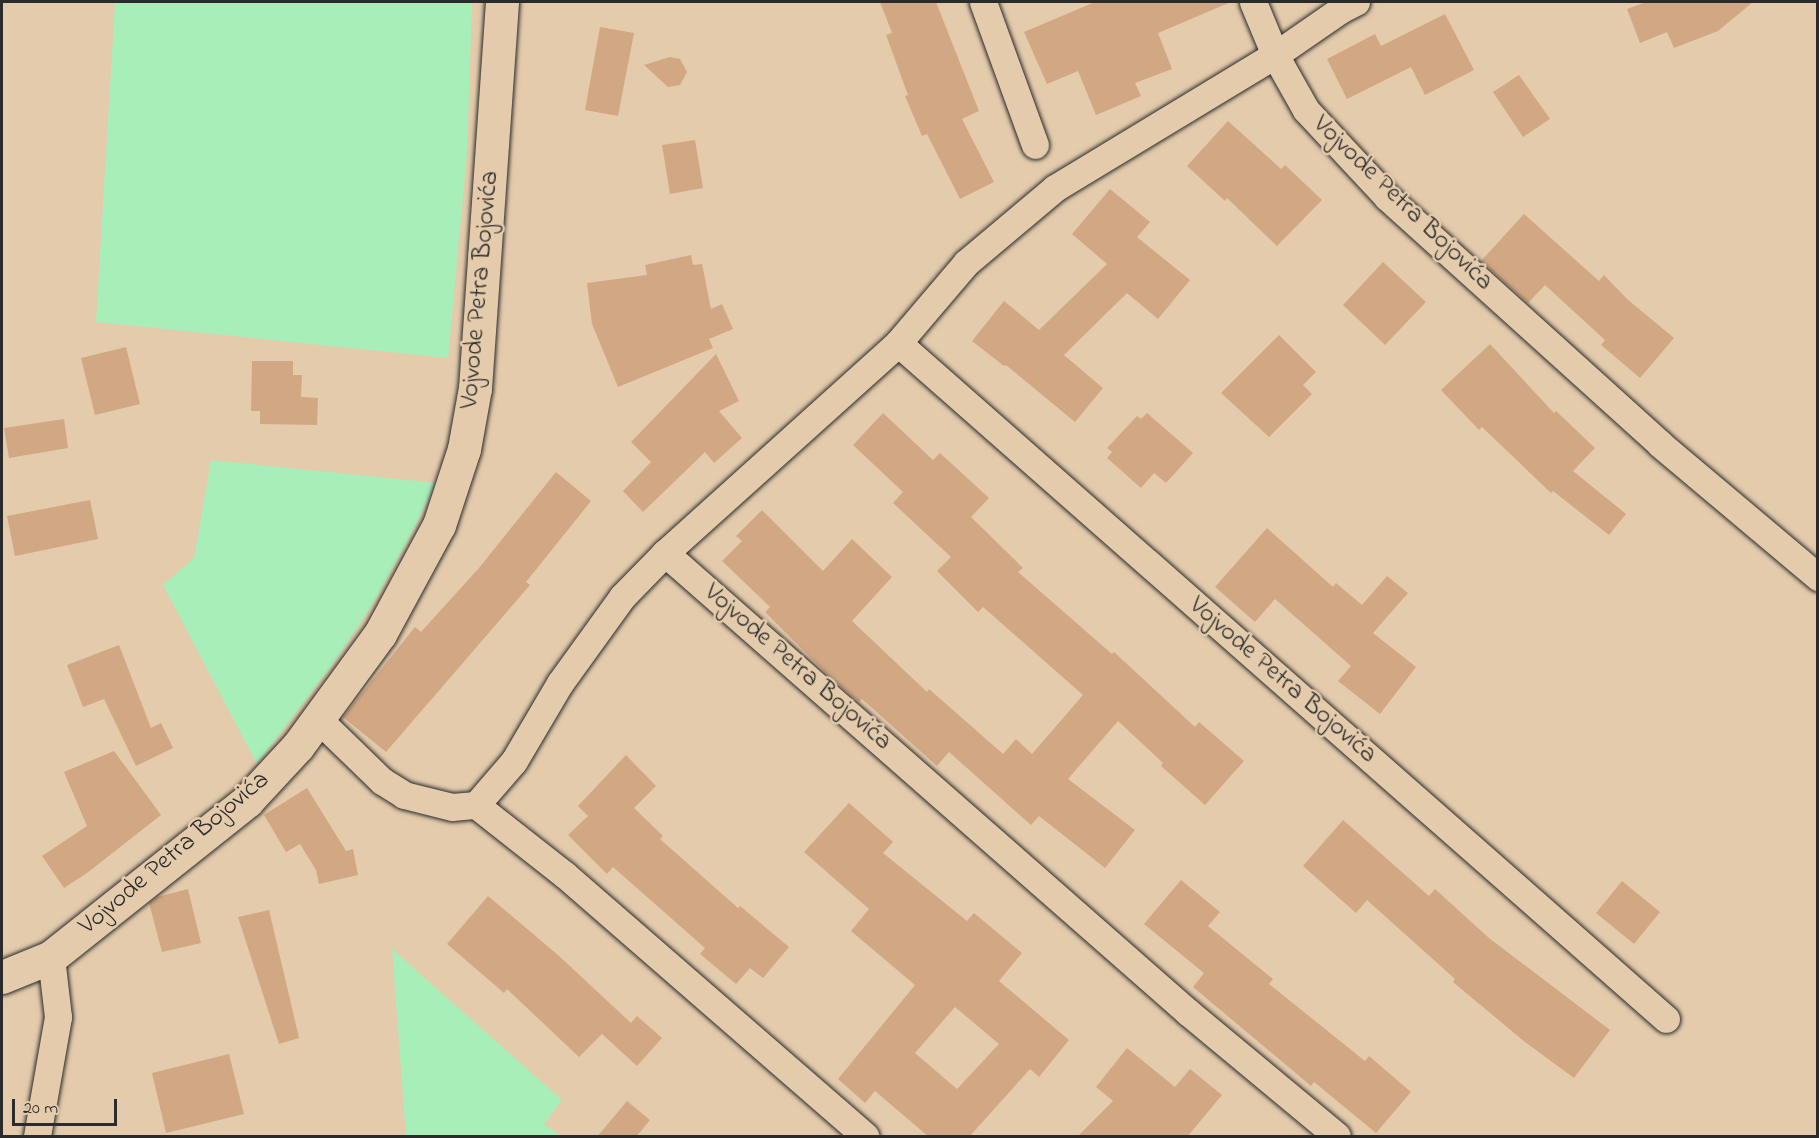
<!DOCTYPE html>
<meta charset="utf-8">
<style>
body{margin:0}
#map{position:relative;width:1819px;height:1138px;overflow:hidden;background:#e4cbac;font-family:"Indie Flower",sans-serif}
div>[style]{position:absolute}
.green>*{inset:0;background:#a8eeb9}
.building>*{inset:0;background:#d1a883}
.roads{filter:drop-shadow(0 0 2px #2b2b2b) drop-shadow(0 0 2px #2b2b2b)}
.street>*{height:27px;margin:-13.5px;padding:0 13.5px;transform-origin:13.5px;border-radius:13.5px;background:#e4cbac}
.secondary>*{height:33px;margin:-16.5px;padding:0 16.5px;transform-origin:16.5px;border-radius:16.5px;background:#e4cbac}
span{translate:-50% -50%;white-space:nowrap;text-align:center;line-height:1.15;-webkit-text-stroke:5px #e4cbac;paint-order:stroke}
.street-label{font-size:26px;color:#2b2b2b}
.frame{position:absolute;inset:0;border:3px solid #2b2b2b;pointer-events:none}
.scale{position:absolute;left:12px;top:1099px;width:105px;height:27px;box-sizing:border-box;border:3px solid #2b2b2b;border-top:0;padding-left:8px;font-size:18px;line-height:21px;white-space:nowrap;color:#2b2b2b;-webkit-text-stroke:4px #e4cbac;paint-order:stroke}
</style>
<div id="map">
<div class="green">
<div style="clip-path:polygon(115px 2px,472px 2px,467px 154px,448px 358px,96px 322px)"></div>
<div style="clip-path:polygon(211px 460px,436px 483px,410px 537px,371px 607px,333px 664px,257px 764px,163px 585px,194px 558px)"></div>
<div style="clip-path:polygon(392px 949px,562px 1100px,544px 1124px,560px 1136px,406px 1136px)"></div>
</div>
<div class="building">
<div style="clip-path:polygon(880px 2px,936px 2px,979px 111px,962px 119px,994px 182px,960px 199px,927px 134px,922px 136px,905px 96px,908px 95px,886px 35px,892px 33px)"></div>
<div style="clip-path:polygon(1095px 2px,1231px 2px,1158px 33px,1172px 69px,1135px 83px,1141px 96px,1096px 115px,1078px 71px,1047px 84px,1024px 32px)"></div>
<div style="clip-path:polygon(1646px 2px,1753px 2px,1718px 31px,1674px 48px,1667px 32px,1640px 43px,1627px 9px)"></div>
<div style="clip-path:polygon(1445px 14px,1474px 70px,1425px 95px,1411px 67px,1347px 99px,1327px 59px,1375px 34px,1381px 46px)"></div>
<div style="clip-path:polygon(600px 27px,634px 33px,618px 116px,585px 110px)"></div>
<div style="clip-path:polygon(670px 57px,680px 59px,687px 72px,680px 85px,668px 87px,644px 65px)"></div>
<div style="clip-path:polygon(1519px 75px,1550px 119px,1523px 137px,1493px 92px)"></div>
<div style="clip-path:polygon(1228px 121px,1281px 169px,1285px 165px,1322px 200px,1277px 246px,1227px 198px,1225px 201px,1187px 166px)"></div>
<div style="clip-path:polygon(695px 140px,703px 188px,670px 194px,662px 145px)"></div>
<div style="clip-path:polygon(1110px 189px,1150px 222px,1137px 237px,1190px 280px,1158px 319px,1127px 293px,1064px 355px,1103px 388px,1075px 422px,1006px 365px,1004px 366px,972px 341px,1004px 301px,1039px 330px,1107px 264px,1072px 234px)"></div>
<div style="clip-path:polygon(1524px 214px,1599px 281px,1604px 275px,1627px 299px,1674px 338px,1640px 378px,1601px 345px,1605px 340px,1545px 285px,1528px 303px,1481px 261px)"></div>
<div style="clip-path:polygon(691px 255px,693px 265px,702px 264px,711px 309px,722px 304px,733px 329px,709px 339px,713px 348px,618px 387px,592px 324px,587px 283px,647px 275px,645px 265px)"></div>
<div style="clip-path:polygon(1383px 262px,1426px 302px,1385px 345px,1343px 305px)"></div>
<div style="clip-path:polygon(1279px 335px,1316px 372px,1303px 385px,1312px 394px,1269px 437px,1221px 393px)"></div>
<div style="clip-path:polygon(1490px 344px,1554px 413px,1556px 411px,1595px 448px,1573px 471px,1626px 514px,1609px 535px,1553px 491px,1551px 493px,1482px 427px,1479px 430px,1441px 390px)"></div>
<div style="clip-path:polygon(126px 347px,140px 404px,95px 415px,81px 358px)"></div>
<div style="clip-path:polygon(716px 354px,739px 401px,719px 411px,742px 438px,714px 463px,705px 452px,643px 512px,623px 491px,651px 462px,631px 442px)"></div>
<div style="clip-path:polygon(252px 361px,293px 361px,293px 375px,302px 375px,301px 397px,318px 398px,317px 425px,260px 424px,260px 411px,251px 411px)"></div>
<div style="clip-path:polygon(883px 413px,933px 460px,940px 453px,989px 498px,971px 517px,1023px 568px,1018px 572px,1112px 654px,1114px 652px,1195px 727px,1199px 722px,1244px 761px,1205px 805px,1161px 766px,1163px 763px,1118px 721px,1068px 779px,1135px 830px,1105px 868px,1039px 816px,1031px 825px,949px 752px,937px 766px,862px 699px,859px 702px,827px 674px,765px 612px,770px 607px,722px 561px,742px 541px,736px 536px,762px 510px,823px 571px,852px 539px,892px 577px,852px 621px,927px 692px,929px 689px,1003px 754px,1016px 739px,1032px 754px,1083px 695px,983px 607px,978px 612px,937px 571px,951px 557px,893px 503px,903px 492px,853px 445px)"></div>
<div style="clip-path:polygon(1147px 413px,1193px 453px,1166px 483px,1154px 473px,1141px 488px,1107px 458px,1112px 452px,1107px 448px,1137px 416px,1141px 419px)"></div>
<div style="clip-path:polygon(64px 419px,68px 448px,9px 458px,4px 428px)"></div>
<div style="clip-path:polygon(556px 472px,591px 501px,526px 582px,530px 585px,386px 752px,343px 717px,415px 627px,421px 632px,479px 568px)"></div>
<div style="clip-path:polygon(90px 500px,98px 539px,15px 556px,7px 516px)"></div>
<div style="clip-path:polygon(1267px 528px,1333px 587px,1336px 583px,1362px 605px,1387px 576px,1408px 593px,1373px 633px,1416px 667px,1380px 714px,1338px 681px,1351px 666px,1275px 599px,1255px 622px,1215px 587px)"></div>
<div style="clip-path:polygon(119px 645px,151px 728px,161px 723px,173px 748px,136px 766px,104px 699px,83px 707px,67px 665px)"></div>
<div style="clip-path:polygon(114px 751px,161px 815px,87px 873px,64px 888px,42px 856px,87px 826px,64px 772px)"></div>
<div style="clip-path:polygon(626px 755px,656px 786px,634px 808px,663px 836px,660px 839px,738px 908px,740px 906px,789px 947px,763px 978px,750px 968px,736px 984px,700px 954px,705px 948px,613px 867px,607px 874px,568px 835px,588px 816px,578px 806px)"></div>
<div style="clip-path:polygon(307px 788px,346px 851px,353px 849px,358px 875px,319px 884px,316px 870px,300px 844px,286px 852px,264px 815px)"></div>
<div style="clip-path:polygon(evenodd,849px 803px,893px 842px,883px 853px,967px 921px,974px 913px,1022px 953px,999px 981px,1069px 1040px,1039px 1077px,1030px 1069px,969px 1137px,929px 1137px,875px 1091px,865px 1103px,838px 1079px,915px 985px,851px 931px,869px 909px,804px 852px,849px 803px,955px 1007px,999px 1044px,957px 1089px,915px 1053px,955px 1007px)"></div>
<div style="clip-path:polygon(1343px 820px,1429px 896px,1435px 889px,1489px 938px,1610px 1030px,1574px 1078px,1525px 1042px,1453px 982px,1455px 979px,1367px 900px,1356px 913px,1303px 866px)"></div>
<div style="clip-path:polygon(1181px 880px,1220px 912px,1208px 926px,1273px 979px,1269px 984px,1365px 1061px,1369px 1056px,1411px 1092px,1376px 1133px,1314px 1082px,1311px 1086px,1193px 987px,1204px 973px,1144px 924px)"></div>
<div style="clip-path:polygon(1622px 881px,1660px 912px,1634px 944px,1596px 913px)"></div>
<div style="clip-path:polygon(188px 889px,201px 943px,162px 952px,149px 903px,157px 897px)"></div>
<div style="clip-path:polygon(488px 896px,558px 955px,631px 1023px,637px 1016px,662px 1038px,637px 1066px,602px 1034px,579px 1057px,507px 989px,504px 993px,447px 944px)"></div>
<div style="clip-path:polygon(269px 910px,299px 1038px,279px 1044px,238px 917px)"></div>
<div style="clip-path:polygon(1127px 1048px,1175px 1087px,1190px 1069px,1222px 1095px,1187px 1137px,1077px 1137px,1113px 1101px,1096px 1087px)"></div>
<div style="clip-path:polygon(229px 1054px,244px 1114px,166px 1133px,152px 1073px)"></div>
<div style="clip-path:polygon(627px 1101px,650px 1120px,636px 1137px,597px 1137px)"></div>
</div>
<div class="roads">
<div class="street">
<div style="left:983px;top:2px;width:152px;rotate:70deg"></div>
<div style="left:1253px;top:2px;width:57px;rotate:67.5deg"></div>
<div style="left:1275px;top:55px;width:63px;rotate:60.6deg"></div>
<div style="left:1306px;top:110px;width:119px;rotate:47deg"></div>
<div style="left:1387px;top:197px;width:368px;rotate:42.1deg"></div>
<div style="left:1660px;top:444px;width:207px;rotate:40.1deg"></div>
<div style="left:898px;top:343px;width:1023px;rotate:41.35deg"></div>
<div style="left:665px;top:553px;width:697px;rotate:41.28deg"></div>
<div style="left:1189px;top:1013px;width:192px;rotate:39.7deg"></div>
<div style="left:317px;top:718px;width:91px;rotate:44.1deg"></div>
<div style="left:382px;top:781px;width:26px;rotate:32deg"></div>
<div style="left:404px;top:795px;width:49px;rotate:14deg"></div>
<div style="left:452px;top:807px;width:24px;rotate:-5deg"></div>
<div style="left:476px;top:805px;width:58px;rotate:-49.2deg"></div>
<div style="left:514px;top:761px;width:91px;rotate:-59.5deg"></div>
<div style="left:560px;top:683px;width:106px;rotate:-54.2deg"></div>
<div style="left:622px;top:597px;width:62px;rotate:-45.7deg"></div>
<div style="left:665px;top:553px;width:314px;rotate:-42deg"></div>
<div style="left:898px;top:343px;width:105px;rotate:-49.6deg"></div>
<div style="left:966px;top:263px;width:116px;rotate:-40.1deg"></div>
<div style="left:1055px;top:188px;width:257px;rotate:-31.2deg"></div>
<div style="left:1275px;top:55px;width:79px;rotate:-34.7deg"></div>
<div style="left:1340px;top:10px;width:18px;rotate:-27deg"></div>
<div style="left:476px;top:805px;width:113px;rotate:38.2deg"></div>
<div style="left:565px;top:875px;width:398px;rotate:41deg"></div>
<div style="left:37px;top:1136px;width:121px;rotate:-80deg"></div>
<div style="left:58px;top:1017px;width:60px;rotate:-96.7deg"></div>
</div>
<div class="secondary">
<div style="left:2px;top:977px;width:53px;rotate:-22.2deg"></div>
<div style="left:51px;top:957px;width:251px;rotate:-38.5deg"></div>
<div style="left:247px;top:801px;width:75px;rotate:-47.2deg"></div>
<div style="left:298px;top:746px;width:139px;rotate:-53.8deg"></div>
<div style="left:380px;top:634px;width:124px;rotate:-61.6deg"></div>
<div style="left:439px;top:525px;width:80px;rotate:-71.8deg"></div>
<div style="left:464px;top:449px;width:62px;rotate:-79.8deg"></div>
<div style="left:475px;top:388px;width:387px;rotate:-86deg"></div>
</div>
</div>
<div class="street-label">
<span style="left:1402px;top:204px;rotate:44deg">Vojvode Petra Bojovića</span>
<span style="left:481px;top:290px;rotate:-85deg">Vojvode Petra Bojovića</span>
<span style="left:797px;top:668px;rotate:41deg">Vojvode Petra Bojovića</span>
<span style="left:1282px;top:681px;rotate:41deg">Vojvode Petra Bojovića</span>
<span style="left:175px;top:854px;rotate:-40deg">Vojvode Petra Bojovića</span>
</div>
<div class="frame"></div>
<div class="scale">20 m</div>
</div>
